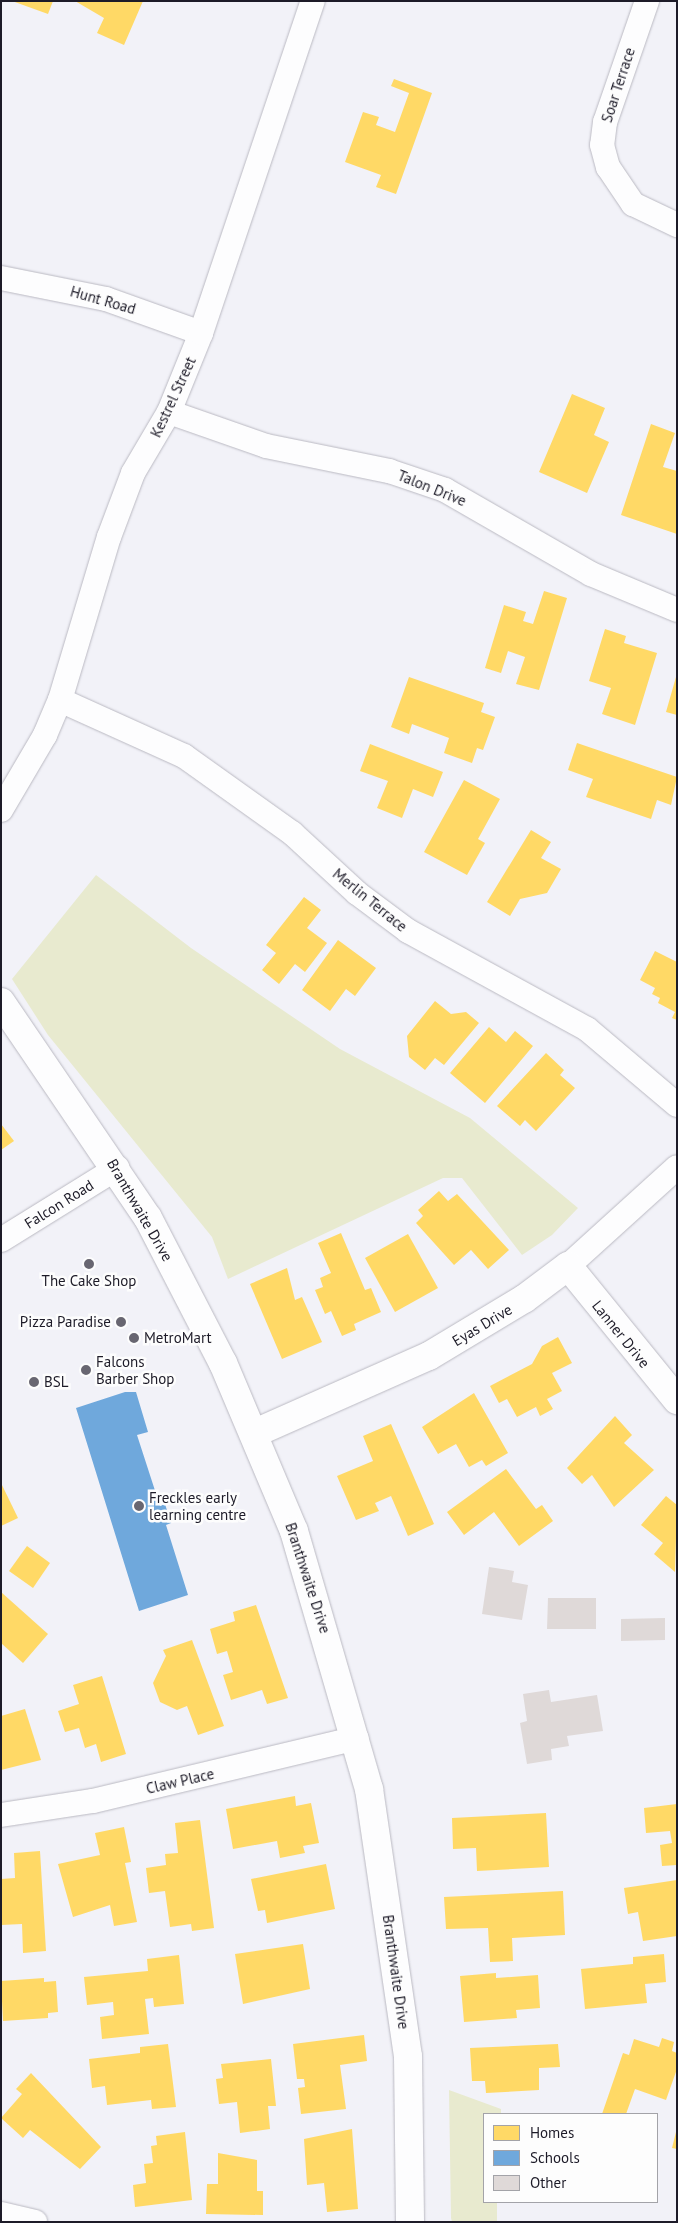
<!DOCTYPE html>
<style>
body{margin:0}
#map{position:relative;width:678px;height:2223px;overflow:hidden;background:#f2f2f8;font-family:"PT Sans",sans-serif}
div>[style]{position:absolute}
.green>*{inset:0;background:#e8eacf}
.homes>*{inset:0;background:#ffd966}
.schools>*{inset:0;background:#6fa8dc}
.building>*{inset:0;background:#dfd9d8}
.roads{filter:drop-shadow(0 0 1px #bab9c2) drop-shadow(0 0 1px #bab9c2)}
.street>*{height:24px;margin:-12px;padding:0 12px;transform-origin:12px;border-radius:12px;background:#fdfdfe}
.secondary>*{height:28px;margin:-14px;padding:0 14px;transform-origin:14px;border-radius:14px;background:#fdfdfe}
.dots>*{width:14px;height:14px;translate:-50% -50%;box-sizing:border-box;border:2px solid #fdfdfd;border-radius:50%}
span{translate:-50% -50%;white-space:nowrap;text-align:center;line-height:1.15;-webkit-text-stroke:5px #fdfdfd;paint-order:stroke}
.street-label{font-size:15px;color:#1d1b28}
.poi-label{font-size:15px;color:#1d1b28}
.right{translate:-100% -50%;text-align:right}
.left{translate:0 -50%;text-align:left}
.frame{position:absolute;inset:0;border:2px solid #1d1b28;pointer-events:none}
.legend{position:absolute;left:483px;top:2113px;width:175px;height:90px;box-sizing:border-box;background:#fdfdfd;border:1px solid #a3a3a8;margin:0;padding:6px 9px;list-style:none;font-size:15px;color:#1d1b28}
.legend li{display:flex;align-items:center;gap:10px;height:25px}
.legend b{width:25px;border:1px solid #a3a3a8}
</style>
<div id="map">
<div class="green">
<div style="clip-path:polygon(96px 875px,191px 948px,340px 1049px,470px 1118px,578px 1208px,552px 1235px,522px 1255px,462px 1178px,443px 1178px,228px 1279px,212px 1237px,48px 1035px,12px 979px)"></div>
<div style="clip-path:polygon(449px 2090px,501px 2109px,501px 2114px,484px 2114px,484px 2202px,497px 2202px,497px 2222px,452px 2222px,451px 2218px)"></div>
</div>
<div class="homes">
<div style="clip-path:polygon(12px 1px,53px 1px,48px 14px)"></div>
<div style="clip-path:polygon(75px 1px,143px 1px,124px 45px,97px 33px,104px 18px)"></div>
<div style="clip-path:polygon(394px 79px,432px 93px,396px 194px,376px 187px,381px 175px,345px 162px,363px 112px,379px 117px,376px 125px,395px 132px,409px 93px,391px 86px)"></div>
<div style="clip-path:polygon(572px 394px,605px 408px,594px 435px,609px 442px,587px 493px,539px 472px)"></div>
<div style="clip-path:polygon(651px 424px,675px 433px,663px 467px,677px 471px,677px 534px,621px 515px)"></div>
<div style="clip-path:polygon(544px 591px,567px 598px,539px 690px,516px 684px,525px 657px,508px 651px,501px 673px,485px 668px,504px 605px,526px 612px,523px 621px,533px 624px)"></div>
<div style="clip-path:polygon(605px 629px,626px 636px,624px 643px,657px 653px,635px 725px,602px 714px,611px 688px,589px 681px)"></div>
<div style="clip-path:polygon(409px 677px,484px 703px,481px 712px,495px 717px,483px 750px,477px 748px,472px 763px,444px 753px,449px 738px,412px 724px,409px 734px,391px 727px)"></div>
<div style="clip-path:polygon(676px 677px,677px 677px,677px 715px,666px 712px)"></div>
<div style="clip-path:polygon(577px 743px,677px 777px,671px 805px,657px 800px,651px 819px,586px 797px,593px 779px,568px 770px)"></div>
<div style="clip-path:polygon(370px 744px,443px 772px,433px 797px,413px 789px,402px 818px,377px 808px,388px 781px,360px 771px)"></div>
<div style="clip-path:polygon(464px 780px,500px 799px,478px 839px,485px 843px,467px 875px,424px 852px)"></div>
<div style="clip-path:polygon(531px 830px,551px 842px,541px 858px,561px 869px,547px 893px,520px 899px,510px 916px,487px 902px)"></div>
<div style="clip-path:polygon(304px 897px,321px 910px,307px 928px,327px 943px,305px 972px,295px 964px,279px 984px,262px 970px,276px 953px,266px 945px)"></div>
<div style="clip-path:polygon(338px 940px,376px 968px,355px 996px,346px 989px,330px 1011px,302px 990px)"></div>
<div style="clip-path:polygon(655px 951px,677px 962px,677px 1020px,672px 1018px,675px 1012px,658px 1003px,660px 998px,652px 994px,655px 988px,640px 980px)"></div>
<div style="clip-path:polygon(435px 1001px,451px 1014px,466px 1012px,479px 1023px,444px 1065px,435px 1058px,425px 1070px,409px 1057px,407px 1036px)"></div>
<div style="clip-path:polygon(489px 1027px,506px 1042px,515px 1031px,533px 1046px,485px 1103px,450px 1073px)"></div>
<div style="clip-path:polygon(546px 1053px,564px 1070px,560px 1075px,575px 1088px,536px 1131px,525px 1120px,520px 1126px,497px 1106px)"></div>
<div style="clip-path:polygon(1px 1124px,14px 1141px,1px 1150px)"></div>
<div style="clip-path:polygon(439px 1191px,448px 1201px,457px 1194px,509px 1250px,488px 1269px,471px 1250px,454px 1265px,416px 1223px,423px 1216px,418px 1210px)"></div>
<div style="clip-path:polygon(341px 1233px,365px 1290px,371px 1288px,381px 1312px,354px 1324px,356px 1330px,342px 1336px,331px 1311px,325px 1314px,315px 1290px,323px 1287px,320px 1278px,331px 1273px,318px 1243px)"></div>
<div style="clip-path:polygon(408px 1234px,438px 1288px,395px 1312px,365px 1258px)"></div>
<div style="clip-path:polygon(287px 1268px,295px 1300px,302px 1297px,322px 1342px,282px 1359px,250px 1284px)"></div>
<div style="clip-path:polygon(558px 1337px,572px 1363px,552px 1373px,562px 1391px,547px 1399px,553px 1409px,540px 1416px,536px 1407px,517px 1417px,507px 1399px,499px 1403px,490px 1386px,532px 1364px,542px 1346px)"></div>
<div style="clip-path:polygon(474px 1393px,508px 1453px,486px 1466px,482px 1460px,469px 1467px,456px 1444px,438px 1454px,422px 1427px)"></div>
<div style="clip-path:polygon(615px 1416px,632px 1435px,624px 1443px,654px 1470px,614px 1507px,592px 1475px,582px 1484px,567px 1468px)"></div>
<div style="clip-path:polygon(391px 1424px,434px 1524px,408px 1536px,391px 1496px,375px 1503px,379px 1511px,356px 1520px,337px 1476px,373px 1461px,363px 1436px)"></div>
<div style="clip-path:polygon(506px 1469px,536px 1509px,542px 1505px,553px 1521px,519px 1546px,494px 1512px,464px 1535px,447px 1512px)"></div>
<div style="clip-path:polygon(1px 1483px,18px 1518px,1px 1526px)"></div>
<div style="clip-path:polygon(666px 1496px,677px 1505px,675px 1572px,654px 1554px,663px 1543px,641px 1525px)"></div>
<div style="clip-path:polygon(27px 1546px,50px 1563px,33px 1588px,9px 1571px)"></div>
<div style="clip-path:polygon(1px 1592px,48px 1634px,23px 1663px,1px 1643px)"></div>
<div style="clip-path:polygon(256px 1605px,288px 1698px,267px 1704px,262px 1690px,231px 1700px,223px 1675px,233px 1672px,227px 1651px,217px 1654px,210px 1629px,235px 1621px,233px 1612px)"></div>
<div style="clip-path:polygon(192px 1640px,224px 1726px,198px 1735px,187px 1706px,177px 1710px,160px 1702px,153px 1683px,166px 1656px,163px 1650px)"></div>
<div style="clip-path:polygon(102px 1676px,126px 1754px,101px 1762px,96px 1744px,85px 1748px,79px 1728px,65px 1732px,58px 1711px,79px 1704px,73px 1685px)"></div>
<div style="clip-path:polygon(25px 1709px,41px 1760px,1px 1770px,1px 1716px)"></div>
<div style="clip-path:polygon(295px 1796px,296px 1806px,311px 1803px,319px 1843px,303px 1846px,305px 1853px,280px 1858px,277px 1841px,233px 1849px,226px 1809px)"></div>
<div style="clip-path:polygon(677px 1804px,677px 1865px,662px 1866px,660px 1845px,672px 1843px,670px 1831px,646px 1833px,644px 1808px)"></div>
<div style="clip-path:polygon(546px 1813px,549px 1867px,477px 1871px,476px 1848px,453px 1849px,452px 1818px)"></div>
<div style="clip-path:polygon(200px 1820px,214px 1928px,192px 1931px,191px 1924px,170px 1927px,165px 1891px,149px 1893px,146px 1868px,166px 1865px,165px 1854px,178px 1853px,175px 1823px)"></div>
<div style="clip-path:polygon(124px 1827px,131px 1862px,125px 1863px,137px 1922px,114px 1926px,110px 1905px,73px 1917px,58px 1864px,100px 1855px,95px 1833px)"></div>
<div style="clip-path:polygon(40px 1851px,46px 1951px,23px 1953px,22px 1924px,1px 1925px,1px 1879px,15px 1878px,14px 1853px)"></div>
<div style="clip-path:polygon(326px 1864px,335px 1909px,267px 1923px,265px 1910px,258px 1911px,251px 1879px)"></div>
<div style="clip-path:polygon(677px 1880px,677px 1936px,643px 1941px,638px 1912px,628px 1914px,624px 1888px)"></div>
<div style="clip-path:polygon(563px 1891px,565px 1935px,512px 1938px,513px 1961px,490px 1962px,488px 1928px,446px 1929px,444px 1897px)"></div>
<div style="clip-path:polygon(303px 1944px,310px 1989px,243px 2004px,235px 1954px)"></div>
<div style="clip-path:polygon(664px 1954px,666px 1982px,645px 1984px,647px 2003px,585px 2009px,581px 1969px,633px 1964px,633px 1957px)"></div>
<div style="clip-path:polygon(179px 1955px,184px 2004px,154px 2007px,153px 1998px,145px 1999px,149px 2034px,102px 2039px,100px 2017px,114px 2015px,113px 2002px,87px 2005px,84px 1977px,148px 1971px,147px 1959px)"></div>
<div style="clip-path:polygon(496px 1973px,496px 1978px,538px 1975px,540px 2008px,516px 2010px,517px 2018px,464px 2022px,460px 1976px)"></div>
<div style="clip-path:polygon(44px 1978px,44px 1982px,56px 1981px,58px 2012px,48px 2013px,48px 2018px,3px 2021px,1px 1981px)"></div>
<div style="clip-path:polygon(364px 2035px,367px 2061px,340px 2065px,346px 2109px,301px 2114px,298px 2088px,305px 2087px,304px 2079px,297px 2079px,293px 2044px)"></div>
<div style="clip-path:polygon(662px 2038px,674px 2042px,672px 2051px,677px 2053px,677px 2069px,666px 2100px,635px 2089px,626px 2114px,602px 2114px,623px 2053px,629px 2055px,634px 2039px,659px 2047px)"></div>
<div style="clip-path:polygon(168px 2044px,176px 2107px,152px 2109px,151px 2100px,107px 2105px,105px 2086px,92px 2088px,89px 2059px,140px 2053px,140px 2047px)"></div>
<div style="clip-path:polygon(558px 2044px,560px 2067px,539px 2068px,539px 2090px,486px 2093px,485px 2081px,472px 2081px,470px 2048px)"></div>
<div style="clip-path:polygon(271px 2059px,276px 2106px,268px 2106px,270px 2129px,240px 2133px,237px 2102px,219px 2104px,216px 2079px,223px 2078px,221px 2064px)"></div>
<div style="clip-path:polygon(31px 2073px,101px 2147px,80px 2169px,30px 2130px,23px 2138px,1px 2118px,22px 2094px,16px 2089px)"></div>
<div style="clip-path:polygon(352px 2129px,358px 2209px,327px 2212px,324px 2183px,307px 2185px,304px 2139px)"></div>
<div style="clip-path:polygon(185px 2132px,192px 2200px,135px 2207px,133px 2185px,146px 2183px,144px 2164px,153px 2163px,151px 2146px,157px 2145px,156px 2136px)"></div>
<div style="clip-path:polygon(676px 2132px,677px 2132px,677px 2149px,672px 2148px)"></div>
<div style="clip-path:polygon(218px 2153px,257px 2160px,257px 2191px,263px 2191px,263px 2215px,206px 2214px,207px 2184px,218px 2184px)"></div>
</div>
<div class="schools">
<div style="clip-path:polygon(125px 1392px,136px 1392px,148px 1432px,137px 1435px,160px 1506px,165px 1504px,171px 1523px,166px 1525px,188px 1595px,139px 1611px,76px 1408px)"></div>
</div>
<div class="building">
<div style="clip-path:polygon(489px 1567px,514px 1571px,512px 1582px,528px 1585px,522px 1620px,482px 1614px)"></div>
<div style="clip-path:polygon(548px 1598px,596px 1598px,596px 1629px,547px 1629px)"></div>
<div style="clip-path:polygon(665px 1618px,665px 1640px,621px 1641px,621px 1619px)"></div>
<div style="clip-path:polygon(549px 1690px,551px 1702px,597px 1695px,603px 1731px,567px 1736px,569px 1746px,551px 1749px,552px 1760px,527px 1764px,520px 1723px,527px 1721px,523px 1694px)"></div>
</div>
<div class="roads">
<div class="street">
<div style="left:647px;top:1px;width:128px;rotate:109.1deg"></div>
<div style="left:605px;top:122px;width:23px;rotate:97deg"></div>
<div style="left:602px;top:145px;width:23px;rotate:75deg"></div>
<div style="left:608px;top:167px;width:45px;rotate:56deg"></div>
<div style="left:633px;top:204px;width:49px;rotate:25.5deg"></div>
<div style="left:1px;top:278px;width:107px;rotate:11.3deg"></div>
<div style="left:106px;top:299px;width:101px;rotate:19.7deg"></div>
<div style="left:169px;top:412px;width:103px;rotate:19.3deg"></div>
<div style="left:266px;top:446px;width:126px;rotate:11.5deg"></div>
<div style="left:389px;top:471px;width:59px;rotate:18.7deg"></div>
<div style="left:445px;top:490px;width:168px;rotate:29.9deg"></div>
<div style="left:591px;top:574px;width:93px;rotate:22.7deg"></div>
<div style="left:60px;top:700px;width:136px;rotate:24.3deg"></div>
<div style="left:184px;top:756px;width:133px;rotate:35.5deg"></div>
<div style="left:292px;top:833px;width:88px;rotate:42.7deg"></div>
<div style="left:357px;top:893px;width:64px;rotate:36.7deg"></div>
<div style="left:408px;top:931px;width:204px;rotate:28.7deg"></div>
<div style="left:587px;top:1029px;width:118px;rotate:40.2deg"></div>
<div style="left:1px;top:810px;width:87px;rotate:-59.6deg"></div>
<div style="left:45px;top:735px;width:38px;rotate:-67deg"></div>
<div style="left:60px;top:700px;width:170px;rotate:-73.3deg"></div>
<div style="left:109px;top:537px;width:68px;rotate:-69.4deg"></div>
<div style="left:133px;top:473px;width:71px;rotate:-59.5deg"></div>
<div style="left:169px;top:412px;width:85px;rotate:-67.9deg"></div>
<div style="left:201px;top:333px;width:350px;rotate:-71.4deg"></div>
<div style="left:1px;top:1240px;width:137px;rotate:-31.8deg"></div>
<div style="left:568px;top:1266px;width:147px;rotate:-42.2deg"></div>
<div style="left:1px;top:1815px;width:93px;rotate:-8.7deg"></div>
<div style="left:93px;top:1801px;width:271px;rotate:-13.4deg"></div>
<div style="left:1px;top:2214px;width:35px;rotate:13deg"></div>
</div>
<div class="secondary">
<div style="left:1px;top:1002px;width:261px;rotate:55.8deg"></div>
<div style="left:148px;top:1218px;width:163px;rotate:62.7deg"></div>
<div style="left:223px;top:1363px;width:182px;rotate:67.1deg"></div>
<div style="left:294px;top:1531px;width:269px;rotate:73.8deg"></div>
<div style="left:369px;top:1789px;width:270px;rotate:81.7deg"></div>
<div style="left:408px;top:2056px;width:166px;rotate:89.3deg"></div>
<div style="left:255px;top:1433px;width:190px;rotate:-23.9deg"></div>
<div style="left:429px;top:1356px;width:111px;rotate:-31deg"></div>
<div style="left:524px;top:1299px;width:55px;rotate:-36.9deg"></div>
<div style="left:568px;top:1266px;width:173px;rotate:50.9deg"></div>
</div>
</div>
<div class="dots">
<div style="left:89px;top:1264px;background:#686671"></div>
<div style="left:121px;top:1322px;background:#686671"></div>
<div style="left:134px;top:1338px;background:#686671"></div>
<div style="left:86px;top:1370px;background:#686671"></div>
<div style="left:34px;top:1382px;background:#686671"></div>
<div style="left:139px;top:1506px;background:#686671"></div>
</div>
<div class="street-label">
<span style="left:618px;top:85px;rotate:-72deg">Soar Terrace</span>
<span style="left:103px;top:300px;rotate:16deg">Hunt Road</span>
<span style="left:173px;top:397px;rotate:-65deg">Kestrel Street</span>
<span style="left:432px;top:488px;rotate:22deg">Talon Drive</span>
<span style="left:370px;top:900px;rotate:39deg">Merlin Terrace</span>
<span style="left:59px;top:1204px;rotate:-32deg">Falcon Road</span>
<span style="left:140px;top:1210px;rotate:60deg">Branthwaite Drive</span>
<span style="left:482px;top:1325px;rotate:-31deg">Eyas Drive</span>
<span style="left:621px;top:1334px;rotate:51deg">Lanner Drive</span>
<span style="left:308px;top:1578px;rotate:72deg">Branthwaite Drive</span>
<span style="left:180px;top:1781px;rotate:-13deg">Claw Place</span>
<span style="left:396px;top:1972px;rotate:82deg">Branthwaite Drive</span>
</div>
<div class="poi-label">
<span style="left:89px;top:1281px">The Cake Shop</span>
<span class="right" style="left:111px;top:1322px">Pizza Paradise</span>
<span class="left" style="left:144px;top:1338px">MetroMart</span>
<span class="left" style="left:96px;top:1370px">Falcons<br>Barber Shop</span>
<span class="left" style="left:44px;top:1382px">BSL</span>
<span class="left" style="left:149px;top:1506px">Freckles early<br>learning centre</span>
</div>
<div class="frame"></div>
<ul class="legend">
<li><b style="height:14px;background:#ffd966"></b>Homes</li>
<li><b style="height:14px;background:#6fa8dc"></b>Schools</li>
<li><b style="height:14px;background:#dfd9d8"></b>Other</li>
</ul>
</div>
